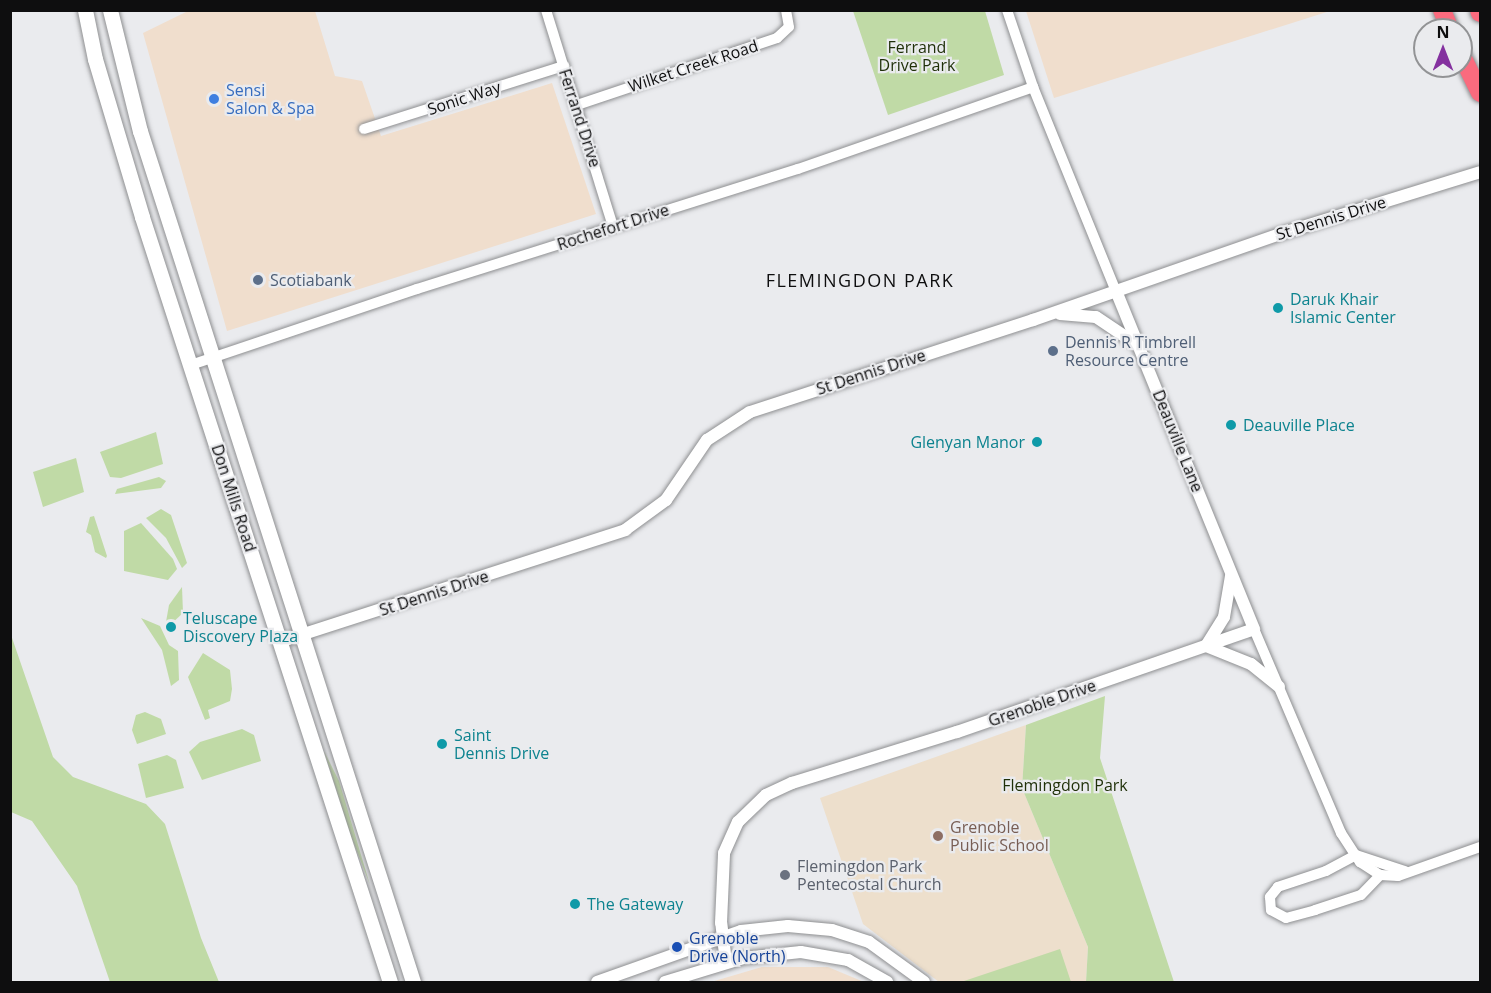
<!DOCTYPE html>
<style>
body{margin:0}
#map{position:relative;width:1491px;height:993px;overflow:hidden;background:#eaebee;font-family:"Open Sans",sans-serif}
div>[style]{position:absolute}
.commercial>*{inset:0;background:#f0decd}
.education>*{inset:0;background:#eddfcc}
.green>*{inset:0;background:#c0daa6}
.roads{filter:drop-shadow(0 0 2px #8e8f91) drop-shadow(0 0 2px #8e8f91)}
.minor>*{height:10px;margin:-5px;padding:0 5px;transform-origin:5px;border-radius:5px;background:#fff}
.tertiary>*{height:12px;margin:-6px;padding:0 6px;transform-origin:6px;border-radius:6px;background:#fff}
.secondary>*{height:15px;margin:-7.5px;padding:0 7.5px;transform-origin:7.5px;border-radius:7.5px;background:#fff}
.motorway>*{height:18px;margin:-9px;padding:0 9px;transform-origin:9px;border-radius:9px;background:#fa6b7e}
.dots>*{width:16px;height:16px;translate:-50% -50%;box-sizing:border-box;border:3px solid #eaebee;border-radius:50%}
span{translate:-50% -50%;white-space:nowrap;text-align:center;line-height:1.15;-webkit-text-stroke:4.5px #eaebee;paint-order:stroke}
.park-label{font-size:16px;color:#1f3008}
.street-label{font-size:16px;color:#0e0e0f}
.shop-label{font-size:16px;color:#366cbe}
.left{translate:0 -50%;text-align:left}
.service-label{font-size:16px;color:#4e5e75}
.culture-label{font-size:16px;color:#0d838f}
.right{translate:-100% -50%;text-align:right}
.education-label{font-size:16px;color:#785e54}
.worship-label{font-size:16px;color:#5b616d}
.transit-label{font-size:16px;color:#164399}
.neighbourhood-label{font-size:18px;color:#0e0e0f;letter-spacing:1.5px}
.frame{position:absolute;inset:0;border:12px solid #0e0e0f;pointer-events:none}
.north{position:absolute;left:1413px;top:18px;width:60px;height:60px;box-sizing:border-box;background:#eaebee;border:2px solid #929395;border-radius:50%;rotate:0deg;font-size:16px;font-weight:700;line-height:24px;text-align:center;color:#0e0e0f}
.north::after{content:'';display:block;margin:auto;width:21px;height:27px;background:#84319f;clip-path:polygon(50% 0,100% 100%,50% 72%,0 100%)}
</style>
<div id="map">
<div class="commercial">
<div style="clip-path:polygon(188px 11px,315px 11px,335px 76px,362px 81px,381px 136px,552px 83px,596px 214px,227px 331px,143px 33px)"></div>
<div style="clip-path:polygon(1026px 11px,1026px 10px,1330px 11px,1054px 98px)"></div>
<div style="clip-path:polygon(762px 967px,828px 967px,864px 982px,711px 982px)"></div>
</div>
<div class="education">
<div style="clip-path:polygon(1026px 725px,1022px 788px,1088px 947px,1086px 982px,939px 982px,863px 924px,820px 798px)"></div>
</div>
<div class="green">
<div style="clip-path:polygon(853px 11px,985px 11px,1004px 75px,888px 115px)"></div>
<div style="clip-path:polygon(156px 432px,163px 464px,121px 478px,110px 477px,100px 452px)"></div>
<div style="clip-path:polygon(76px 458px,84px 492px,43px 507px,33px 472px)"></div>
<div style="clip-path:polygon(159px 477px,166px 481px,161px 488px,115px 494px,117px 489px)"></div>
<div style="clip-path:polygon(161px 509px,171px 515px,187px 563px,182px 568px,166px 538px,146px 518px)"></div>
<div style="clip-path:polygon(94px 516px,107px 556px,106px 558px,95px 552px,91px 535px,86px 532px,90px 517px)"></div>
<div style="clip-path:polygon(141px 523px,173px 559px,177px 569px,168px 580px,124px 571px,124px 531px)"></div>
<div style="clip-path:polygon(182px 587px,183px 613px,170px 625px,166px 622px,169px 605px)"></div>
<div style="clip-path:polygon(141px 618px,160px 626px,169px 645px,178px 651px,179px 680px,171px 686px,162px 650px)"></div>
<div style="clip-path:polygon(10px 632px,53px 757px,73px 777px,146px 804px,165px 824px,201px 938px,219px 982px,110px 982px,77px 886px,32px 821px,11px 812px)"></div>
<div style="clip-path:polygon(203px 653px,230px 670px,232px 689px,230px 701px,208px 710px,210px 718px,205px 720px,188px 677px)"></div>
<div style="clip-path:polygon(1105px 696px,1100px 758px,1174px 982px,1086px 982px,1088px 947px,1022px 788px,1026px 725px)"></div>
<div style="clip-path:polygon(145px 712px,161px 719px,166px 734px,137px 744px,132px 730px,136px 715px)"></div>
<div style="clip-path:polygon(242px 729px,254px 735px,261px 761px,202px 780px,189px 752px,200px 742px)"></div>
<div style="clip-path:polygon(324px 751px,339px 781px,370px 885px,351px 836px)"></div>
<div style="clip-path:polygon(167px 755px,176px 760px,184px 788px,146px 798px,138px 764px)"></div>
<div style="clip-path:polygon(1060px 949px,1071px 982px,961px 982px)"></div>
</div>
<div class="roads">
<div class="minor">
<div style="left:546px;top:10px;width:226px;rotate:72.8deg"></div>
<div style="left:1007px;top:10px;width:81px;rotate:71.3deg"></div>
<div style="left:1033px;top:87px;width:220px;rotate:67.9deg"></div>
<div style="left:577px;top:105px;width:211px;rotate:-18.5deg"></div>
<div style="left:777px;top:38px;width:16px;rotate:-43deg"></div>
<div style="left:789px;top:27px;width:17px;rotate:-100deg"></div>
<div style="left:364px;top:129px;width:210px;rotate:-17.5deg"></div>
<div style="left:191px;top:365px;width:238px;rotate:-18.6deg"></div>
<div style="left:417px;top:289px;width:399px;rotate:-17.5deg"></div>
<div style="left:798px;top:169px;width:249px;rotate:-19.2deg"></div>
<div style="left:1254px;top:629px;width:222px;rotate:66.9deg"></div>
<div style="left:1341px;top:833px;width:35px;rotate:57deg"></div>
<div style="left:1360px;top:862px;width:24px;rotate:33deg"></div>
<div style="left:1380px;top:875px;width:18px;rotate:3deg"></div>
<div style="left:1398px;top:876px;width:87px;rotate:-19.5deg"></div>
<div style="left:1356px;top:855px;width:34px;rotate:152deg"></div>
<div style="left:1326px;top:871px;width:51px;rotate:161.6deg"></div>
<div style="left:1278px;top:887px;width:13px;rotate:129deg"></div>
<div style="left:1270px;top:897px;width:13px;rotate:86deg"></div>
<div style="left:1271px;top:910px;width:17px;rotate:28deg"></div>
<div style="left:1286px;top:918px;width:30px;rotate:-15deg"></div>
<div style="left:1315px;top:910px;width:48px;rotate:-18.1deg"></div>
<div style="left:1361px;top:895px;width:28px;rotate:-46deg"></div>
<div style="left:1356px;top:855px;width:52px;rotate:18.1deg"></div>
</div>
<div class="tertiary">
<div style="left:1060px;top:314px;width:36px;rotate:5deg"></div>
<div style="left:1096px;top:317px;width:52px;rotate:34deg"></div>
<div style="left:282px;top:641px;width:361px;rotate:-17.9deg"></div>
<div style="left:625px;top:530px;width:51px;rotate:-36.2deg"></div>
<div style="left:666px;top:500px;width:73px;rotate:-55.7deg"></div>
<div style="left:707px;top:440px;width:51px;rotate:-33.1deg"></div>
<div style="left:750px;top:412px;width:298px;rotate:-18deg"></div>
<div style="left:1033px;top:320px;width:262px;rotate:-19.2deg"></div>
<div style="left:1280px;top:234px;width:209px;rotate:-17.2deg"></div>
<div style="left:1206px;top:646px;width:48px;rotate:21.8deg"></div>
<div style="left:1251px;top:664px;width:36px;rotate:39deg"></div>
<div style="left:1206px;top:646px;width:34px;rotate:-58deg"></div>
<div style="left:1224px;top:617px;width:42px;rotate:-80.3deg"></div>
<div style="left:726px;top:962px;width:39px;rotate:-97deg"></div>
<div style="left:721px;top:923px;width:70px;rotate:-87.5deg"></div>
<div style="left:724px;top:853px;width:34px;rotate:-66deg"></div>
<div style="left:738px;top:822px;width:39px;rotate:-44deg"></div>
<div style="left:766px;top:795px;width:29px;rotate:-25deg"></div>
<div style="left:792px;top:783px;width:173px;rotate:-17.2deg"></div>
<div style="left:957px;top:732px;width:314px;rotate:-19.1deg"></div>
<div style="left:1254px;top:629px;width:365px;rotate:-112.2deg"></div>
<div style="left:597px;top:982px;width:153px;rotate:-19.5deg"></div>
<div style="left:741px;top:931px;width:47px;rotate:-6.1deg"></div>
<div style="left:788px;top:926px;width:44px;rotate:5.2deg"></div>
<div style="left:832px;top:930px;width:39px;rotate:18deg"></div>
<div style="left:869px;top:942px;width:68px;rotate:36deg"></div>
<div style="left:665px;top:982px;width:83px;rotate:-16.9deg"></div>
<div style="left:744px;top:958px;width:57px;rotate:-6deg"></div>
<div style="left:801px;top:952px;width:48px;rotate:9.7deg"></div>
<div style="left:848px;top:960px;width:45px;rotate:29.4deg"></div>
</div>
<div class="secondary">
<div style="left:85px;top:10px;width:50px;rotate:78.5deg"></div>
<div style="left:95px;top:59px;width:165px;rotate:73.4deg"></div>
<div style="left:142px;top:217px;width:804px;rotate:72.04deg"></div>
<div style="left:110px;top:10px;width:125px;rotate:76.1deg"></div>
<div style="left:140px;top:131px;width:894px;rotate:72.21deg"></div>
</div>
<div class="motorway">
<div style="left:1442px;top:10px;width:22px;rotate:68deg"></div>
<div style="left:1479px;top:10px;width:3px;rotate:72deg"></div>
<div style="left:1461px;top:54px;width:43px;rotate:64deg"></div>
</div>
</div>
<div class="dots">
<div style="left:214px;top:99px;background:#3f7fe0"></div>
<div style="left:258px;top:280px;background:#5c6f8a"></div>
<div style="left:1278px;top:308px;background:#0f9aa8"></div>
<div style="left:1053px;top:351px;background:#5c6f8a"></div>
<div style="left:1231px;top:425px;background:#0f9aa8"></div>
<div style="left:1037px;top:442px;background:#0f9aa8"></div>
<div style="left:171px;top:627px;background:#0f9aa8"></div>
<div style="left:442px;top:744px;background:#0f9aa8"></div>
<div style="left:938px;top:836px;background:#8d6e63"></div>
<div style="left:785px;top:875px;background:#6b7280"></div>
<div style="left:575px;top:904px;background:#0f9aa8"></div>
<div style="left:677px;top:947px;background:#1a4fb4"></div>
</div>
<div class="park-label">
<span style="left:917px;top:56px">Ferrand<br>Drive Park</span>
<span style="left:1065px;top:785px">Flemingdon Park</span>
</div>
<div class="street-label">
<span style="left:693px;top:66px;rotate:-18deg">Wilket Creek Road</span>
<span style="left:464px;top:98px;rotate:-18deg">Sonic Way</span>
<span style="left:580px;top:118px;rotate:72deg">Ferrand Drive</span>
<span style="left:1331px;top:218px;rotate:-17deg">St Dennis Drive</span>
<span style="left:613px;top:227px;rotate:-18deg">Rochefort Drive</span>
<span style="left:871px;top:372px;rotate:-18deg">St Dennis Drive</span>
<span style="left:1178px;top:441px;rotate:68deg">Deauville Lane</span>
<span style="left:234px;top:498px;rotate:72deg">Don Mills Road</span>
<span style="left:434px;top:593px;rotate:-18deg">St Dennis Drive</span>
<span style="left:1042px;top:703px;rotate:-19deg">Grenoble Drive</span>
</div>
<div class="shop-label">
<span class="left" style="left:226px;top:99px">Sensi<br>Salon &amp; Spa</span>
</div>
<div class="service-label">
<span class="left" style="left:270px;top:280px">Scotiabank</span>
<span class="left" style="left:1065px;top:351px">Dennis R Timbrell<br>Resource Centre</span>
</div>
<div class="culture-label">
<span class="left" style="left:1290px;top:308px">Daruk Khair<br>Islamic Center</span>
<span class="left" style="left:1243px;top:425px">Deauville Place</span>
<span class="right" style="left:1025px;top:442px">Glenyan Manor</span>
<span class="left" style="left:183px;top:627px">Teluscape<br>Discovery Plaza</span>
<span class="left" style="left:454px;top:744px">Saint<br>Dennis Drive</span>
<span class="left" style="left:587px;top:904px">The Gateway</span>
</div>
<div class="education-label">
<span class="left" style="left:950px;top:836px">Grenoble<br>Public School</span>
</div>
<div class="worship-label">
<span class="left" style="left:797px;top:875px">Flemingdon Park<br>Pentecostal Church</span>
</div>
<div class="transit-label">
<span class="left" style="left:689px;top:947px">Grenoble<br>Drive (North)</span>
</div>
<div class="neighbourhood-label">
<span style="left:860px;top:280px">FLEMINGDON PARK</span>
</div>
<div class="frame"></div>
<div class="north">N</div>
</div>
